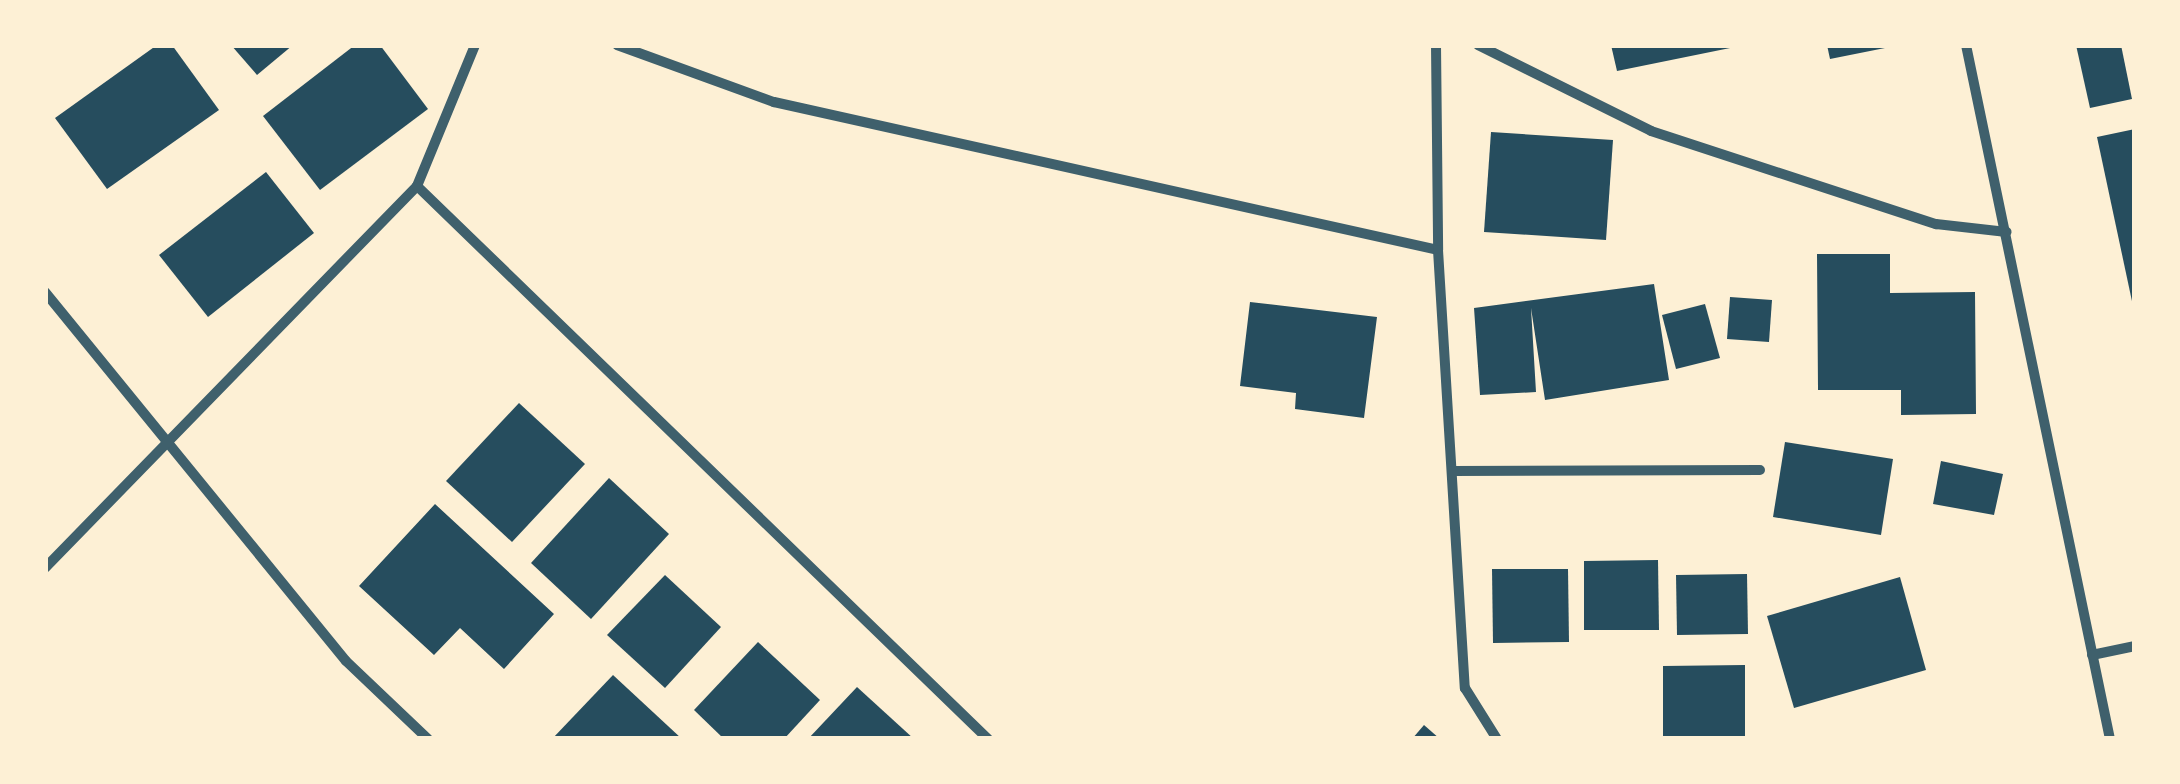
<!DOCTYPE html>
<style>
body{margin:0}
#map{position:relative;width:2180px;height:784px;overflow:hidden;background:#fdf0d5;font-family:"Fira Sans Condensed",sans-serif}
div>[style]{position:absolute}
.building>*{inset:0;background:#264d5e}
.minor>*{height:10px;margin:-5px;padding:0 5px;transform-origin:5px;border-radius:5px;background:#3f606c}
span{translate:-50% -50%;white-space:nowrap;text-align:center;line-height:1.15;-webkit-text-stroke:9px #fdf0d5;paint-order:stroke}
.frame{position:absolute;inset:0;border:48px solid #fdf0d5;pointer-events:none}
</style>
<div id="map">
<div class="building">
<div style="clip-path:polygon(157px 45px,172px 45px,219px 110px,107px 189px,55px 118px)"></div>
<div style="clip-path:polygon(231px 45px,293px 45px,257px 75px)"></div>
<div style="clip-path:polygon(355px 45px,380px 45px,428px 109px,320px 190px,263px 116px)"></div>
<div style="clip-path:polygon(1611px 45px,1735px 45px,1735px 47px,1617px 71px)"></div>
<div style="clip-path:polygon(1827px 45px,1890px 45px,1890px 47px,1830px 59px)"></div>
<div style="clip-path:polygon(2076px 45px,2121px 45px,2132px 99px,2090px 108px)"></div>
<div style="clip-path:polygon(2135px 129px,2135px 306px,2133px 306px,2097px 137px)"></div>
<div style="clip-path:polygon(1491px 132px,1613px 140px,1606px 240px,1484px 232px)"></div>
<div style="clip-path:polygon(266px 172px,314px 233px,208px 317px,159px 255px)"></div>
<div style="clip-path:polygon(1817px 254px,1890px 254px,1890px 293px,1975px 292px,1976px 414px,1901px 415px,1901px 390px,1818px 390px)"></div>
<div style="clip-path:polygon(1654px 284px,1669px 380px,1545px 400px,1531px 308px,1536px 392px,1480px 395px,1474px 308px)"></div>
<div style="clip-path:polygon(1730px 297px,1772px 300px,1769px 342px,1727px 339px)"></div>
<div style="clip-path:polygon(1250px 302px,1377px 317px,1364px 418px,1295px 409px,1296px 393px,1240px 386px)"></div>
<div style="clip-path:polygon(1705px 304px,1720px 358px,1676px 369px,1662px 315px)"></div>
<div style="clip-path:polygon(519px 403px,585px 464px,512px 542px,446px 481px)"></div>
<div style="clip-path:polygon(1785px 442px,1893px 459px,1881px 535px,1773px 517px)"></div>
<div style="clip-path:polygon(1941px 461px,2003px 474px,1994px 515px,1933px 504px)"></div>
<div style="clip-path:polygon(609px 478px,669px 534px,591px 619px,531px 563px)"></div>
<div style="clip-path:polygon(435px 504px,554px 614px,504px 669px,460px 628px,434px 655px,359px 586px)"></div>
<div style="clip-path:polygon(1658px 560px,1659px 630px,1584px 630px,1584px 561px)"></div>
<div style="clip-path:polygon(1492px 569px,1568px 569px,1569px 642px,1493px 643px)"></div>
<div style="clip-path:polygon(1747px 574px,1748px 634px,1677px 635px,1676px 575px)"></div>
<div style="clip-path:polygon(665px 575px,721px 627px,665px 688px,607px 635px)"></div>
<div style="clip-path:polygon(1900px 577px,1926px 670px,1794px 708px,1767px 616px)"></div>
<div style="clip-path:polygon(758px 642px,820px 700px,784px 739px,724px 739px,694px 710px)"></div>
<div style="clip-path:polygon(1745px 665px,1745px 739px,1663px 739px,1663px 666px)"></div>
<div style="clip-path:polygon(613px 675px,682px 739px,552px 739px)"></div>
<div style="clip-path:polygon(857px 687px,914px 739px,808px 739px)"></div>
<div style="clip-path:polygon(1424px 725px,1440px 739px,1412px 739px)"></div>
</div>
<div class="minor">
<div style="left:617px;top:45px;width:167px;rotate:20deg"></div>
<div style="left:774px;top:102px;width:680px;rotate:12.57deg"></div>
<div style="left:1436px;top:45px;width:205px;rotate:89.4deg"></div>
<div style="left:1438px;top:250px;width:439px;rotate:86.5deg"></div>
<div style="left:1465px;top:688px;width:60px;rotate:57.9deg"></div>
<div style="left:1478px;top:45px;width:193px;rotate:26.4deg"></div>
<div style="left:1651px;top:131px;width:300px;rotate:18.1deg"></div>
<div style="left:1936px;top:224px;width:71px;rotate:6.4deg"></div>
<div style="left:1966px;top:45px;width:709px;rotate:78.28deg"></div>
<div style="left:417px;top:186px;width:795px;rotate:44.08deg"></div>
<div style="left:45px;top:292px;width:476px;rotate:50.8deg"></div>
<div style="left:346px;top:661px;width:113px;rotate:43.6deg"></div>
<div style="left:1452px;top:471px;width:308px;rotate:-0.2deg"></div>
<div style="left:45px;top:568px;width:533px;rotate:-45.76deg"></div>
<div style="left:417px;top:186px;width:152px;rotate:-67.6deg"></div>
<div style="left:2092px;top:655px;width:44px;rotate:-11.8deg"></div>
</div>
<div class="frame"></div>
</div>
